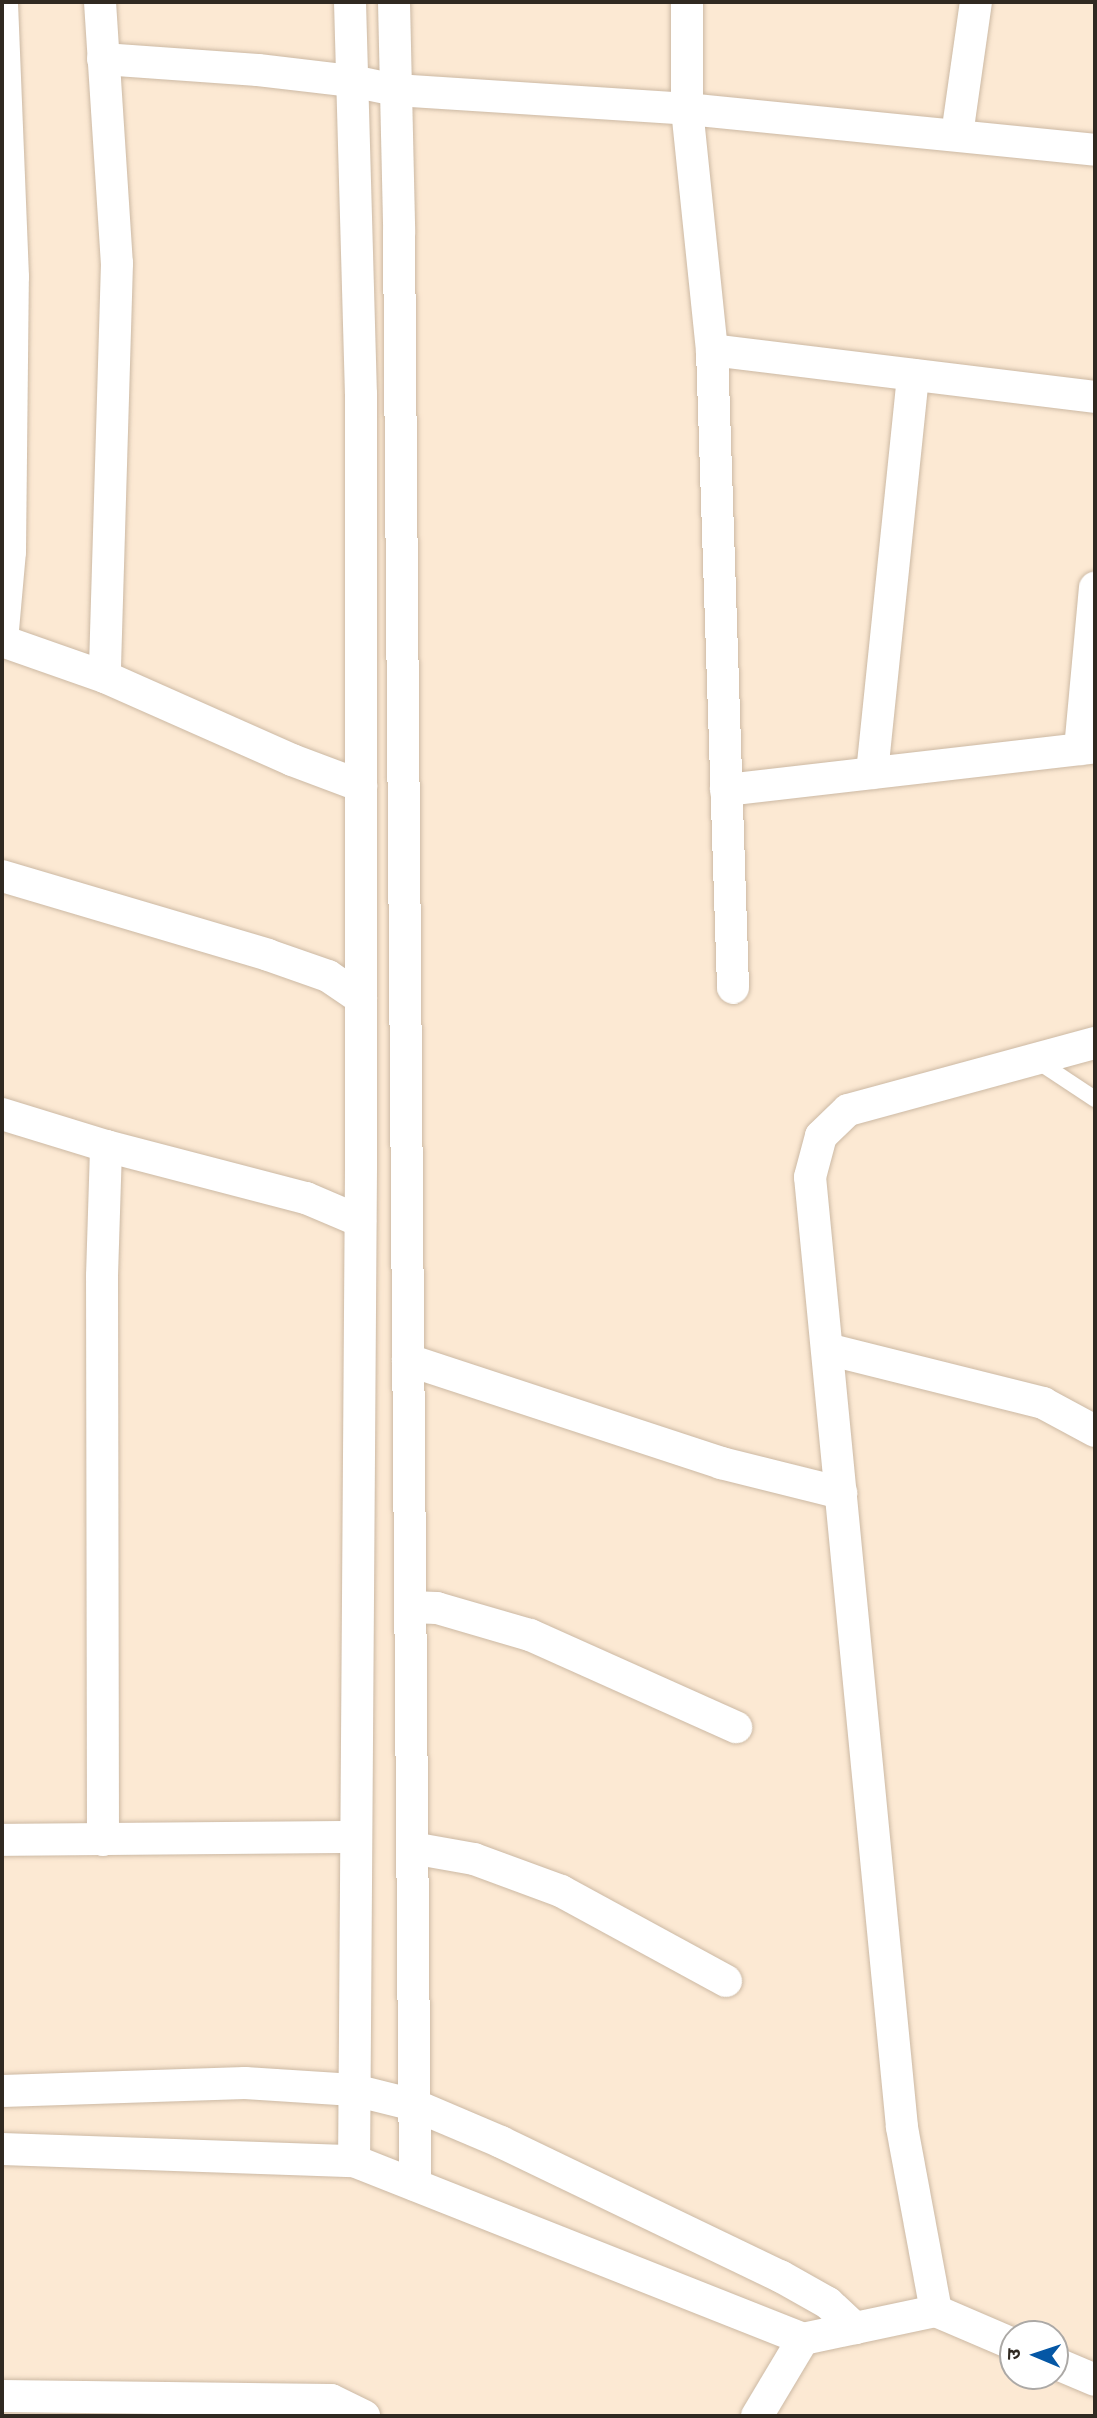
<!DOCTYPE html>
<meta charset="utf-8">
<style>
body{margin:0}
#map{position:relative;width:1097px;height:2418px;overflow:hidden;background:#fce9d3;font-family:"Alegreya Sans","Noto Sans Devanagari",sans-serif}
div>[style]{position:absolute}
.roads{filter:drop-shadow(0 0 2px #ccb9a4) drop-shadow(0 0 2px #ccb9a4)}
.lane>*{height:16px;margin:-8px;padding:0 8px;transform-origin:8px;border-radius:8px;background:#fff}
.street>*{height:32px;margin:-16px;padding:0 16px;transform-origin:16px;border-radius:16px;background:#fff}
span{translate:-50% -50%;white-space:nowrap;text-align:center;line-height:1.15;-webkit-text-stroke:5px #fff;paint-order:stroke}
.frame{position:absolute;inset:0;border:4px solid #302921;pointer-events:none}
.north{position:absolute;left:999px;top:2320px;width:70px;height:70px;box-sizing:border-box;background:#fff;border:2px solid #aca9a6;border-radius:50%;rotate:272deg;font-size:19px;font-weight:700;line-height:28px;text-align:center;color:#302921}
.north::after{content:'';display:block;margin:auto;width:24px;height:32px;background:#0557a5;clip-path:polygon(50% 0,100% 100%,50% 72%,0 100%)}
</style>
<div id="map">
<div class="roads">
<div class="lane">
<div style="left:1036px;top:1060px;width:71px;rotate:33.5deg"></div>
</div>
<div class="street">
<div style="left:100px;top:2px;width:262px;rotate:86.3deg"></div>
<div style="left:117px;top:263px;width:414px;rotate:91.7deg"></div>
<div style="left:350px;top:2px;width:392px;rotate:88.4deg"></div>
<div style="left:361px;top:394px;width:774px;rotate:90deg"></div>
<div style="left:361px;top:1168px;width:993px;rotate:90.4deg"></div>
<div style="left:394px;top:2px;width:229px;rotate:88.7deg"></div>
<div style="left:399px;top:231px;width:1954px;rotate:89.53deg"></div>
<div style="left:687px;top:2px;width:107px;rotate:90deg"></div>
<div style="left:687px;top:109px;width:242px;rotate:84.1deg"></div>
<div style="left:712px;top:350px;width:638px;rotate:88.11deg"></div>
<div style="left:103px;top:59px;width:155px;rotate:4.1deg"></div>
<div style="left:258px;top:70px;width:95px;rotate:6.7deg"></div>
<div style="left:352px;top:81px;width:45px;rotate:11.6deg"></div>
<div style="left:396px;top:90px;width:292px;rotate:3.7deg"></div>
<div style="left:687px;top:109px;width:410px;rotate:5.7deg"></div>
<div style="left:957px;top:135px;width:134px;rotate:-81.9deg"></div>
<div style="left:712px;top:350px;width:386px;rotate:7deg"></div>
<div style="left:2px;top:641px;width:89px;rotate:-84.9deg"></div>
<div style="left:10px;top:552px;width:275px;rotate:-89.4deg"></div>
<div style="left:13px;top:277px;width:275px;rotate:-92.3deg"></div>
<div style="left:2px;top:641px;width:109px;rotate:19.3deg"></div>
<div style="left:105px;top:677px;width:205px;rotate:23.9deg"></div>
<div style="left:292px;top:760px;width:74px;rotate:20.6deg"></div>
<div style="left:1080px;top:749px;width:162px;rotate:-84.7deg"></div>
<div style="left:872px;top:773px;width:400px;rotate:-84.1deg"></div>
<div style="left:726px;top:790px;width:371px;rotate:-6.6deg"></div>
<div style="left:2px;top:876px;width:277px;rotate:16.5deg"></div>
<div style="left:268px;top:955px;width:64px;rotate:19.3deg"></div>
<div style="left:328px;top:976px;width:40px;rotate:34deg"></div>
<div style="left:2px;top:1114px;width:109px;rotate:17.1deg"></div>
<div style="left:106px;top:1146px;width:207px;rotate:14.6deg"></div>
<div style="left:306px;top:1198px;width:59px;rotate:23.1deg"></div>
<div style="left:827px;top:1349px;width:223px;rotate:14deg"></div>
<div style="left:1043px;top:1403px;width:59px;rotate:28.3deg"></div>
<div style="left:408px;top:1360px;width:330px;rotate:18.2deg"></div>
<div style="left:721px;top:1463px;width:124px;rotate:14deg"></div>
<div style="left:410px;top:1607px;width:27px;rotate:2deg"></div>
<div style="left:437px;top:1608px;width:97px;rotate:16.2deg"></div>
<div style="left:530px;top:1635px;width:226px;rotate:24.1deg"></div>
<div style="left:2px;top:1840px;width:354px;rotate:-0.5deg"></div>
<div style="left:103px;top:1840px;width:564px;rotate:-90.1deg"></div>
<div style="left:102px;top:1276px;width:130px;rotate:-88.2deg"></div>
<div style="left:412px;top:1848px;width:63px;rotate:10.1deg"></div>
<div style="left:474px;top:1859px;width:93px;rotate:20.2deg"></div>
<div style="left:561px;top:1891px;width:188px;rotate:28.6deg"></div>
<div style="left:2px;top:2091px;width:243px;rotate:-1.9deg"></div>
<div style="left:245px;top:2083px;width:109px;rotate:3.7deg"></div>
<div style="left:354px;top:2090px;width:62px;rotate:14deg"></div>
<div style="left:414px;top:2105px;width:95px;rotate:23deg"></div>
<div style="left:501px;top:2142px;width:310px;rotate:25.7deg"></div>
<div style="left:780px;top:2276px;width:55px;rotate:29.4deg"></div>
<div style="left:828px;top:2303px;width:37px;rotate:43deg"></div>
<div style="left:2px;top:2149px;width:352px;rotate:2deg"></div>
<div style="left:354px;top:2161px;width:483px;rotate:21.6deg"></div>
<div style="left:803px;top:2339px;width:136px;rotate:-11.9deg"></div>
<div style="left:936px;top:2311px;width:84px;rotate:23.2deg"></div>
<div style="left:936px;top:2311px;width:187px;rotate:-100.5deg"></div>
<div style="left:902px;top:2127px;width:954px;rotate:-95.53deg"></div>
<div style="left:810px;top:1177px;width:42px;rotate:-75deg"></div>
<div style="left:821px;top:1136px;width:37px;rotate:-44deg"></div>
<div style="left:848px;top:1110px;width:256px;rotate:-15.2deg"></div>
<div style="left:1055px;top:2363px;width:43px;rotate:23deg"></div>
<div style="left:2px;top:2396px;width:329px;rotate:0.7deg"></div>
<div style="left:331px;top:2400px;width:37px;rotate:26deg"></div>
<div style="left:757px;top:2416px;width:90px;rotate:-59.1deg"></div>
</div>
</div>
<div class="frame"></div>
<div class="north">उ</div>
</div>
